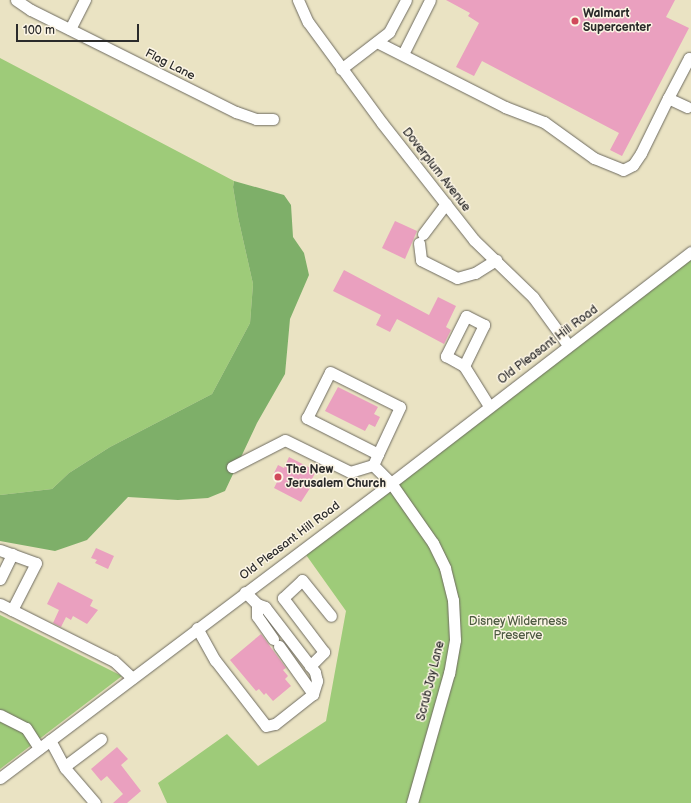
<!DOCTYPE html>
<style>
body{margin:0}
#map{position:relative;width:691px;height:803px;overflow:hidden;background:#eae3c3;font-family:"Balsamiq Sans",sans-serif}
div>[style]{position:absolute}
.green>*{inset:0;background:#9ecb79}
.forest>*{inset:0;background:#7eaf69}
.building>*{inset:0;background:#eaa0bf}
.roads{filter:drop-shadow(0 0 1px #6e6b60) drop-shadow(0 0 1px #6e6b60)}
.minor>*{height:11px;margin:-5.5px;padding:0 5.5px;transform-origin:5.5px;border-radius:5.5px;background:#fff}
.dots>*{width:11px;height:11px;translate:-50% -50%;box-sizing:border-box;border:2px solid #fcf5e5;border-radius:50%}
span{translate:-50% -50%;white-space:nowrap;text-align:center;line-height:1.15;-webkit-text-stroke:3px #fcf5e5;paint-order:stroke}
.poi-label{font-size:12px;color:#2b2b2b;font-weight:700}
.left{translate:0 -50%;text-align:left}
.street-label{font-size:12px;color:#2b2b2b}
.park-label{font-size:12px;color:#4e5b42}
.scale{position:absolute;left:16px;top:24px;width:123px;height:18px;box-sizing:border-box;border:2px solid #2b2b2b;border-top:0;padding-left:5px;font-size:12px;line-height:14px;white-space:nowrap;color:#2b2b2b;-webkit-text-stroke:3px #fcf5e5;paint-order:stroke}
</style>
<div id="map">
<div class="green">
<div style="clip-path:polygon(0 58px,234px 181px,233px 187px,238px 217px,253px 284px,250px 323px,212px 394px,110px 447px,69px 473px,52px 489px,0 495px)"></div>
<div style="clip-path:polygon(691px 257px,691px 803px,167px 803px,158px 783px,227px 734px,258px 766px,326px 721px,346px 611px,304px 552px)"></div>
<div style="clip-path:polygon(0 615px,122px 676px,0 769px)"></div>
</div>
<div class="forest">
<div style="clip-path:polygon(234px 181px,284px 195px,291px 205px,293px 237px,304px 253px,309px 275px,290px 319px,285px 374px,257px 423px,225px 491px,208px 498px,178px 500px,128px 497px,87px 540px,55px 551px,0 541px,0 495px,52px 489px,69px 473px,110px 447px,212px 394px,250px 323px,253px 284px,238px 217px,233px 187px)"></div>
</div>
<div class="building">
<div style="clip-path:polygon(446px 0,675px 0,666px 17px,689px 28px,622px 156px,610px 150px,619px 133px,482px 61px,474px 76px,456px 67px,479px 23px,468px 16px,470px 13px)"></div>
<div style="clip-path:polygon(395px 221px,417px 231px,405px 259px,382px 248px)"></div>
<div style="clip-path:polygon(344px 270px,429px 315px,438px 297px,456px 306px,446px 327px,451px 330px,444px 344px,397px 319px,390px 332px,376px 325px,381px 315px,333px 291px)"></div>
<div style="clip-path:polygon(338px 387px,378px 407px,374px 414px,380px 417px,375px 427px,369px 424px,365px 431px,325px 411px)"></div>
<div style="clip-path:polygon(289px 457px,316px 471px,311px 481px,314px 482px,301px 502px,274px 488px,279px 478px,273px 475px,278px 465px,284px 468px)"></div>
<div style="clip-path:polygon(96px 548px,114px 556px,108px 569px,95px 563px,97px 560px,91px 558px)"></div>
<div style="clip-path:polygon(58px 582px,93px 600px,90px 606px,98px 610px,87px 624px,73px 616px,71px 620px,66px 617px,61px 627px,53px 623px,59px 610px,47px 604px)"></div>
<div style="clip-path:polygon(261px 634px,286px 668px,283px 670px,288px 676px,285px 679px,291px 686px,273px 701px,266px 693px,264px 695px,259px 689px,256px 691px,230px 660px)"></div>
<div style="clip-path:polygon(117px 747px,128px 759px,121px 765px,141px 791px,127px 803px,113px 803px,123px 794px,107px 776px,101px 781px,91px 769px)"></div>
</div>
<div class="roads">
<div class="minor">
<div style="left:16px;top:0;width:18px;rotate:34deg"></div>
<div style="left:31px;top:10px;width:229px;rotate:26.5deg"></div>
<div style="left:236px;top:112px;width:21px;rotate:19deg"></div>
<div style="left:256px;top:119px;width:17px"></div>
<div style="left:298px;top:0;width:24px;rotate:66deg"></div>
<div style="left:308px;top:22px;width:125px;rotate:53.8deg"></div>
<div style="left:382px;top:123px;width:149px;rotate:51.8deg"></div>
<div style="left:474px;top:240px;width:82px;rotate:44deg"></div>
<div style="left:533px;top:297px;width:59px;rotate:53.9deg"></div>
<div style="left:70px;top:29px;width:33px;rotate:-63deg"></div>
<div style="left:377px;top:42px;width:144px;rotate:26.9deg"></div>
<div style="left:505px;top:107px;width:42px;rotate:21deg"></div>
<div style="left:544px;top:122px;width:62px;rotate:35.8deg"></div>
<div style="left:594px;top:158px;width:31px;rotate:22deg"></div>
<div style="left:623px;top:170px;width:11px;rotate:-27deg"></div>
<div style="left:633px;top:165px;width:14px;rotate:-56deg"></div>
<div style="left:641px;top:153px;width:61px;rotate:-63.9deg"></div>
<div style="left:403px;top:54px;width:60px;rotate:-63.4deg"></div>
<div style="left:341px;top:69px;width:61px;rotate:-37.6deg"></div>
<div style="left:389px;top:32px;width:36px;rotate:-62deg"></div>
<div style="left:687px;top:107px;width:21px;rotate:-155deg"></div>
<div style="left:668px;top:98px;width:45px;rotate:-62.3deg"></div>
<div style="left:689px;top:58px;width:2px;rotate:27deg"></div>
<div style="left:423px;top:234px;width:38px;rotate:-53deg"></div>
<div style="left:419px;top:243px;width:17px;rotate:83deg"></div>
<div style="left:421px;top:260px;width:40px;rotate:26.6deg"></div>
<div style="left:457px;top:278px;width:19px;rotate:-16deg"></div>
<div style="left:475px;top:273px;width:25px;rotate:-32deg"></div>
<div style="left:464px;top:366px;width:46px;rotate:-64deg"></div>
<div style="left:484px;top:325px;width:20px;rotate:-153deg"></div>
<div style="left:466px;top:316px;width:45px;rotate:116.6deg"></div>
<div style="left:446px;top:356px;width:21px;rotate:29deg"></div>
<div style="left:464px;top:366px;width:47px;rotate:58deg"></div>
<div style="left:378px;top:454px;width:80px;rotate:-153.1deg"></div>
<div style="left:307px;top:418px;width:51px;rotate:-63.4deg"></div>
<div style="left:330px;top:372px;width:78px;rotate:26.6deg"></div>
<div style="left:400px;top:407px;width:52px;rotate:115.1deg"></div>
<div style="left:378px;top:454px;width:12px;rotate:114deg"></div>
<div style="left:373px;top:465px;width:25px;rotate:45deg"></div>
<div style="left:391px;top:483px;width:73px;rotate:55deg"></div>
<div style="left:433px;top:543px;width:28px;rotate:64deg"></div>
<div style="left:445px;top:568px;width:33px;rotate:76deg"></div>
<div style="left:453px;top:600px;width:40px;rotate:87.1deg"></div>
<div style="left:455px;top:640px;width:34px;rotate:100deg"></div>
<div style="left:449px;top:673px;width:135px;rotate:105.9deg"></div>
<div style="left:232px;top:467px;width:59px;rotate:-27deg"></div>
<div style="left:285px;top:440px;width:72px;rotate:26.2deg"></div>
<div style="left:350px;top:472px;width:24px;rotate:-17deg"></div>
<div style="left:0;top:550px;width:38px;rotate:20deg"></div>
<div style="left:36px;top:563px;width:53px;rotate:117.1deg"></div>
<div style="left:0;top:579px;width:28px;rotate:-64deg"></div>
<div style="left:0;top:604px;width:127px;rotate:26.6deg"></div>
<div style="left:114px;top:661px;width:25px;rotate:43deg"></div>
<div style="left:257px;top:604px;width:12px;rotate:90deg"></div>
<div style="left:257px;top:616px;width:28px;rotate:55deg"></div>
<div style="left:197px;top:628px;width:37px;rotate:61deg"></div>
<div style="left:215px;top:660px;width:83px;rotate:52.3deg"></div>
<div style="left:266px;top:726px;width:9px;rotate:-13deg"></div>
<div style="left:275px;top:724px;width:48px;rotate:-38.3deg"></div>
<div style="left:313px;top:694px;width:14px;rotate:-73deg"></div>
<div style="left:317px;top:681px;width:9px;rotate:-103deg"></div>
<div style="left:315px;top:672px;width:82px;rotate:-127.6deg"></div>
<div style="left:265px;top:607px;width:9px;rotate:-159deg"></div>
<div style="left:257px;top:604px;width:17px;rotate:-135deg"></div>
<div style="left:279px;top:646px;width:59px;rotate:54.7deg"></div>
<div style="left:310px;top:666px;width:20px;rotate:-45deg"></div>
<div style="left:324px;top:652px;width:68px;rotate:-127.2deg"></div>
<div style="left:283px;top:598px;width:26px;rotate:-43deg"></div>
<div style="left:302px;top:580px;width:46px;rotate:51.1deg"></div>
<div style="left:0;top:715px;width:29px;rotate:27deg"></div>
<div style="left:26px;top:728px;width:24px;rotate:57deg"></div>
<div style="left:50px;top:740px;width:32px;rotate:62deg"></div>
<div style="left:65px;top:768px;width:46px;rotate:49.4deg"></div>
<div style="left:65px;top:766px;width:45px;rotate:-36.9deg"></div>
<div style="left:0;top:778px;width:490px;rotate:-37deg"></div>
<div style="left:391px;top:483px;width:379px;rotate:-37.6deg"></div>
</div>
</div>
<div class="dots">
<div style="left:575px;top:21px;background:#d1495b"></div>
<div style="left:278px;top:477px;background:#d1495b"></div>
</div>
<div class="poi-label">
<span class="left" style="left:583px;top:21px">Walmart<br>Supercenter</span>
<span class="left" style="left:286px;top:477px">The New<br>Jerusalem Church</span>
</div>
<div class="street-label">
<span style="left:170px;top:65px;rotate:27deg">Flag Lane</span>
<span style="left:436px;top:170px;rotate:52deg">Doverplum Avenue</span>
<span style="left:548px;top:345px;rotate:-37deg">Old Pleasant Hill Road</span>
<span style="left:290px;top:541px;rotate:-37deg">Old Pleasant Hill Road</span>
<span style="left:431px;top:681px;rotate:-76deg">Scrub Jay Lane</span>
</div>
<div class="park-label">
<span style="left:518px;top:629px">Disney Wilderness<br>Preserve</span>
</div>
<div class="scale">100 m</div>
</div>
